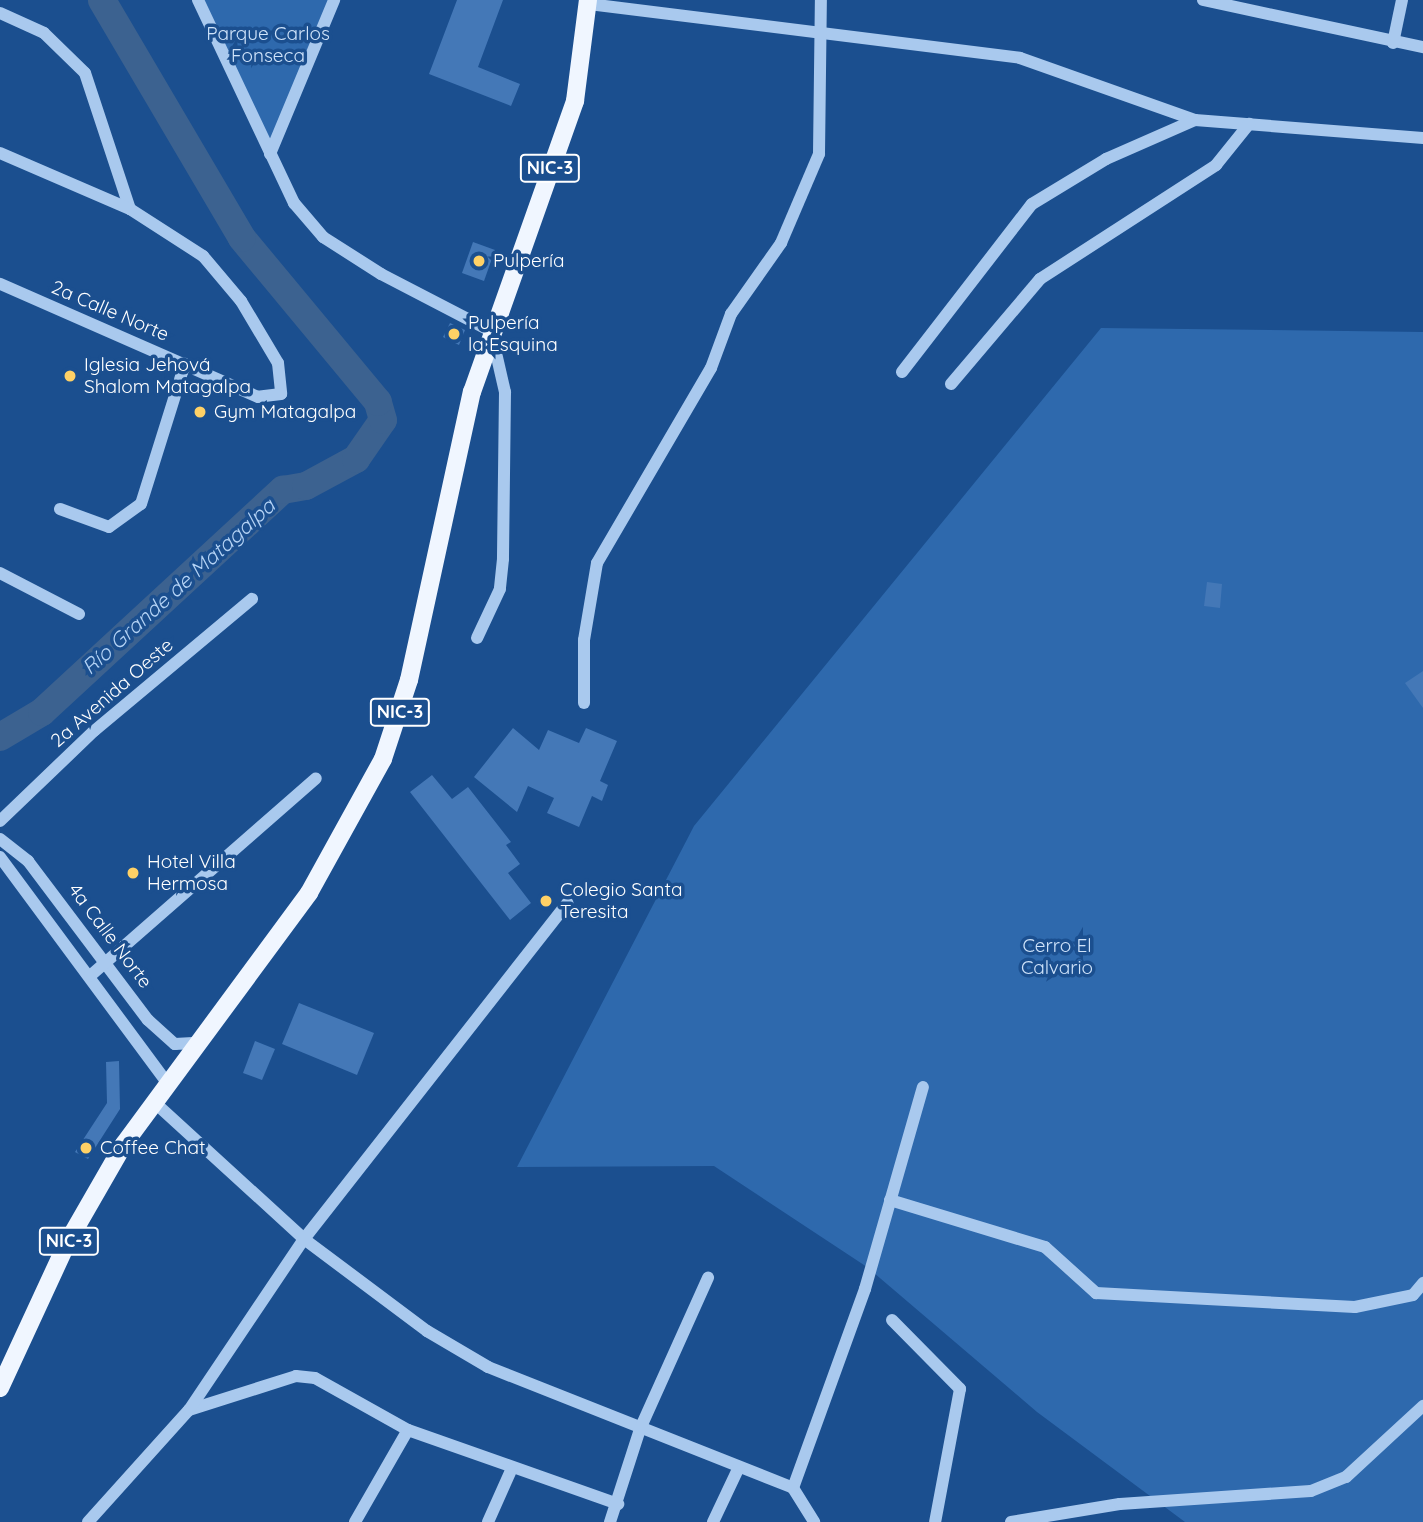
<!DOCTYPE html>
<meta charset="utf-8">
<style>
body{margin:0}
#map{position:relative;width:1423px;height:1522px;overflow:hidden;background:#1b4f8f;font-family:Quicksand,sans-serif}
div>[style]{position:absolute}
.green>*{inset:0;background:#2e69ad}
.river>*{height:28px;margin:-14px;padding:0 14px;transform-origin:14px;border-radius:14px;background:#3c6290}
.building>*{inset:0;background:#4478b7}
.minor>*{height:12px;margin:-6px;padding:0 6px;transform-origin:6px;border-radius:6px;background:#a9c9ee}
.major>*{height:18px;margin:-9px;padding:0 9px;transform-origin:9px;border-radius:9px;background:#f0f6ff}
.dots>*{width:19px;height:19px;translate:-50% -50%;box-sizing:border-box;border:4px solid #1b4f8f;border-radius:50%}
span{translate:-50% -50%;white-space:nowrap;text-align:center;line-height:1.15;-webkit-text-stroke:7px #1b4f8f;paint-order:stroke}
.shield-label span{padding:2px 5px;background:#1b4f8f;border:2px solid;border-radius:5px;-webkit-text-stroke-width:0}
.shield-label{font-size:18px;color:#fff;font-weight:700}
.park-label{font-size:19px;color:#cfe3fa}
.poi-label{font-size:19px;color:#fff}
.left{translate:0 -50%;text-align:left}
.street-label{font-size:19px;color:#fff}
.water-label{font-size:21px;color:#b5d3f5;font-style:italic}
</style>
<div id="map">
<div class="green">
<div style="clip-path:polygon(200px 0,334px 0,270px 154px)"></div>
<div style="clip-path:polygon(1101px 328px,1423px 332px,1423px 1522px,1185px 1522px,1037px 1412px,867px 1267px,714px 1166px,517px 1167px,694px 826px)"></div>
</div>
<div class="river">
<div style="left:0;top:737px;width:49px;rotate:-30.8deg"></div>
<div style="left:42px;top:712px;width:328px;rotate:-42.7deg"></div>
<div style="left:283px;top:490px;width:23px;rotate:-10deg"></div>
<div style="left:306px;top:486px;width:57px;rotate:-28.4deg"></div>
<div style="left:356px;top:459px;width:47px;rotate:-55.3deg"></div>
<div style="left:383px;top:420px;width:19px;rotate:-106deg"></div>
<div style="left:378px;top:402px;width:213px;rotate:-129.7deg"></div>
<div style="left:242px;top:238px;width:276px;rotate:-120.5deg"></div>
</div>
<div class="building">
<div style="clip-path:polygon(457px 0,503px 0,478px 67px,520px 84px,511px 106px,429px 74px)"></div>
<div style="clip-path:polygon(473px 242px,495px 250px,484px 281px,462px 273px)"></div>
<div style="clip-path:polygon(450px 323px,465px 330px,459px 345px,443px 337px)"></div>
<div style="clip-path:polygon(1207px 582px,1222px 584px,1220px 608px,1204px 606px)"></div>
<div style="clip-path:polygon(1423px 671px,1423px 708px,1405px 683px)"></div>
<div style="clip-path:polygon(513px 728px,539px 750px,548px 730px,579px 743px,586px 728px,617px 741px,600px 781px,608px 785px,602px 801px,592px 796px,579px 827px,547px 813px,554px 798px,528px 786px,517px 812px,474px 777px)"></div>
<div style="clip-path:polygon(432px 775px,452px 799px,468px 787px,511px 842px,506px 845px,520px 864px,508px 873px,531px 903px,510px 920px,410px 792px)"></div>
<div style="clip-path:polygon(299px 1003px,374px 1033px,357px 1075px,282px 1044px)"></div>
<div style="clip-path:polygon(255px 1041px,275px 1049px,262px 1080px,243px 1073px)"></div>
<div style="clip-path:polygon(119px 1061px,120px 1109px,88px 1159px,75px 1152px,107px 1103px,106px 1062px)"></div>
</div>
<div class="minor">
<div style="left:198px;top:0;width:225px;rotate:64.7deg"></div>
<div style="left:294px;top:203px;width:45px;rotate:49.5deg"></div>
<div style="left:323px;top:237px;width:69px;rotate:32.5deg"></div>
<div style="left:381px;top:274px;width:124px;rotate:27.4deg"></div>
<div style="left:491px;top:331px;width:63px;rotate:77.1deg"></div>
<div style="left:505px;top:392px;width:167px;rotate:90.7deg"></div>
<div style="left:503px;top:559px;width:30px;rotate:96deg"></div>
<div style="left:500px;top:589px;width:54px;rotate:115.1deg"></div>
<div style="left:1203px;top:0;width:225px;rotate:12.1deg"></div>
<div style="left:589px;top:4px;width:434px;rotate:7.1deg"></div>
<div style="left:1020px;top:58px;width:186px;rotate:19.5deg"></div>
<div style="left:1195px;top:120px;width:229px;rotate:4.5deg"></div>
<div style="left:0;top:13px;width:48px;rotate:24.4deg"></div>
<div style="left:44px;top:33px;width:57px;rotate:44.3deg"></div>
<div style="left:85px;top:73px;width:143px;rotate:71.7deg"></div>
<div style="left:130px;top:209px;width:87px;rotate:32.8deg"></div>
<div style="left:203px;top:256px;width:59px;rotate:49.8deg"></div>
<div style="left:241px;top:301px;width:72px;rotate:59.2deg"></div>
<div style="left:278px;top:363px;width:31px;rotate:84deg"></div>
<div style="left:281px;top:394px;width:23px;rotate:173deg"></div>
<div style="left:258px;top:397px;width:282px;rotate:-156.3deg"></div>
<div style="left:1393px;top:43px;width:44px;rotate:-78.2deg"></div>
<div style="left:0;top:153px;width:142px;rotate:23.3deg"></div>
<div style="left:270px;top:154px;width:167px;rotate:-67.4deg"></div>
<div style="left:902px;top:372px;width:212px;rotate:-52.3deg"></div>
<div style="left:1032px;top:204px;width:87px;rotate:-31.3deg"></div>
<div style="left:1106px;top:159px;width:97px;rotate:-23.7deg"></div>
<div style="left:951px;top:384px;width:138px;rotate:-49.7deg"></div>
<div style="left:1040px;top:279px;width:210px;rotate:-32.9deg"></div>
<div style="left:1216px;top:165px;width:53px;rotate:-51.2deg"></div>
<div style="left:60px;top:509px;width:52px;rotate:20.2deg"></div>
<div style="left:109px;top:527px;width:39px;rotate:-36deg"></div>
<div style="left:141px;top:504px;width:147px;rotate:-72.6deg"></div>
<div style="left:0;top:573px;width:89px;rotate:27.4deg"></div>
<div style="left:584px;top:703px;width:63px;rotate:-90deg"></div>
<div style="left:584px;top:640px;width:78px;rotate:-80.4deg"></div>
<div style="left:597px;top:563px;width:226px;rotate:-59.7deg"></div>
<div style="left:711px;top:368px;width:58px;rotate:-69.7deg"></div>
<div style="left:731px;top:314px;width:87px;rotate:-54.8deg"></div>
<div style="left:781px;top:243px;width:97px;rotate:-66.9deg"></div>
<div style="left:819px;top:154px;width:154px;rotate:-89.3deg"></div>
<div style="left:0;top:821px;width:130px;rotate:-43.8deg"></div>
<div style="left:94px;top:731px;width:206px;rotate:-39.9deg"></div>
<div style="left:0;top:839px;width:36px;rotate:38deg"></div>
<div style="left:28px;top:861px;width:199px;rotate:53deg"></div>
<div style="left:148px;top:1020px;width:36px;rotate:42deg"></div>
<div style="left:175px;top:1044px;width:18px;rotate:-3deg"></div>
<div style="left:0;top:857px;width:279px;rotate:53.5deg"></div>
<div style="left:90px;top:976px;width:300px;rotate:-41.2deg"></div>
<div style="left:153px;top:1101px;width:205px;rotate:42.4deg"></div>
<div style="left:304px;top:1239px;width:154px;rotate:36.8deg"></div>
<div style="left:427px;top:1331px;width:71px;rotate:30.5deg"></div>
<div style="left:488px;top:1367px;width:328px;rotate:21.6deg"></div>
<div style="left:793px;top:1488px;width:40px;rotate:58deg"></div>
<div style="left:890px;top:1200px;width:162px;rotate:16.9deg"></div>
<div style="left:1045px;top:1247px;width:69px;rotate:42deg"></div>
<div style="left:1096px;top:1293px;width:259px;rotate:3.1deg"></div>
<div style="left:1355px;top:1307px;width:59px;rotate:-11.7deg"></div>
<div style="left:1413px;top:1295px;width:16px;rotate:-50deg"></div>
<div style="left:892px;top:1320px;width:97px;rotate:45.4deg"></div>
<div style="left:960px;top:1389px;width:135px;rotate:100.6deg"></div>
<div style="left:189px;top:1410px;width:112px;rotate:-17.6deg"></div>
<div style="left:296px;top:1376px;width:19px;rotate:6deg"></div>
<div style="left:315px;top:1378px;width:107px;rotate:29.2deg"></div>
<div style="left:408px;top:1430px;width:223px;rotate:19.4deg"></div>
<div style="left:793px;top:1488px;width:212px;rotate:-70.1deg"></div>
<div style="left:865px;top:1289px;width:210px;rotate:-74deg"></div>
<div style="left:88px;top:1522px;width:151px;rotate:-48deg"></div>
<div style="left:189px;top:1410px;width:206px;rotate:-56.1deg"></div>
<div style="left:304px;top:1239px;width:427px;rotate:-51.9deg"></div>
<div style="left:355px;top:1522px;width:106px;rotate:-60.1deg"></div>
<div style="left:488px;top:1522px;width:59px;rotate:-66deg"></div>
<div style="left:610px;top:1522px;width:98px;rotate:-72.1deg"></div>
<div style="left:640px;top:1429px;width:166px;rotate:-65.8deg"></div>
<div style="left:713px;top:1522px;width:61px;rotate:-64.7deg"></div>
<div style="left:1011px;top:1522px;width:110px;rotate:-9.4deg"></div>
<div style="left:1120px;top:1504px;width:191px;rotate:-3.9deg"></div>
<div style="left:1311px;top:1491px;width:38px;rotate:-22deg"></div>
<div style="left:1346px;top:1477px;width:105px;rotate:-42.7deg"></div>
</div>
<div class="major">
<div style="left:0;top:1388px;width:160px;rotate:-65.2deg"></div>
<div style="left:67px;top:1243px;width:114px;rotate:-60.1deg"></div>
<div style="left:124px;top:1144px;width:312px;rotate:-53.6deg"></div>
<div style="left:309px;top:893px;width:153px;rotate:-61.1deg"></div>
<div style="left:383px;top:759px;width:83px;rotate:-71.8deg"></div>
<div style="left:409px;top:680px;width:295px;rotate:-77.7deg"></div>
<div style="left:472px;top:392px;width:309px;rotate:-70.5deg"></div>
<div style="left:575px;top:101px;width:102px;rotate:-82.7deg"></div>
</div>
<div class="dots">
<div style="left:479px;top:261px;background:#ffd166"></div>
<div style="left:454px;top:334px;background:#ffd166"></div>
<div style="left:70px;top:376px;background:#ffd166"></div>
<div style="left:200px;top:412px;background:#ffd166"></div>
<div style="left:133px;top:873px;background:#ffd166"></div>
<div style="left:546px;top:901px;background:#ffd166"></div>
<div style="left:86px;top:1148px;background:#ffd166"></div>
</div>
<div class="shield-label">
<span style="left:550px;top:168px">NIC-3</span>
<span style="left:400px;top:712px">NIC-3</span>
<span style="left:69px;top:1241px">NIC-3</span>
</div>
<div class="park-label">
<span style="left:268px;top:45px">Parque Carlos<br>Fonseca</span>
<span style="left:1057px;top:957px">Cerro El<br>Calvario</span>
</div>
<div class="poi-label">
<span class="left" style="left:493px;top:261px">Pulpería</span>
<span class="left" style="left:468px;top:334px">Pulpería<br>la Esquina</span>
<span class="left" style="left:84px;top:376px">Iglesia Jehová<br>Shalom Matagalpa</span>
<span class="left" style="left:214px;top:412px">Gym Matagalpa</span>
<span class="left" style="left:147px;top:873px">Hotel Villa<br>Hermosa</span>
<span class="left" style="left:560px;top:901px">Colegio Santa<br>Teresita</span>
<span class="left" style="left:100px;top:1148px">Coffee Chat</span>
</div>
<div class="street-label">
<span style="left:110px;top:311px;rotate:23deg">2a Calle Norte</span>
<span style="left:112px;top:693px;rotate:-41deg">2a Avenida Oeste</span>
<span style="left:110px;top:936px;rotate:53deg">4a Calle Norte</span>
</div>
<div class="water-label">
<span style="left:178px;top:586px;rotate:-42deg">Río Grande de Matagalpa</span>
</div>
</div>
